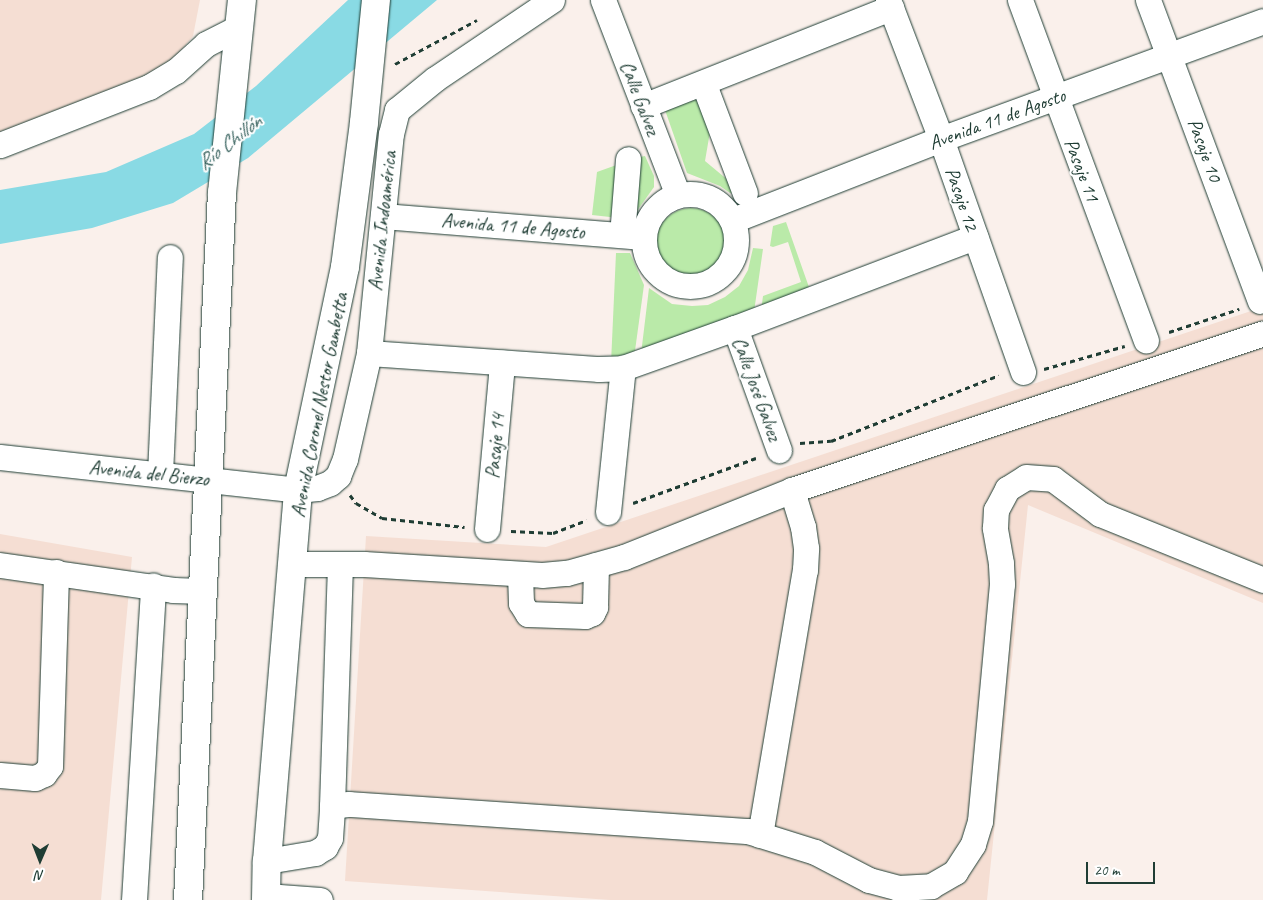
<!DOCTYPE html>
<meta charset="utf-8">
<style>
body{margin:0}
#map{position:relative;width:1263px;height:900px;overflow:hidden;background:#faf0eb;font-family:Caveat,sans-serif}
div>[style]{position:absolute}
.built>*{inset:0;background:#f5ded3}
.green>*{inset:0;background:#baeaa9}
.round{border-radius:50%}
.water>*{inset:0;background:#89dae4}
.path>*{height:3px;margin-top:-1.5px;transform-origin:0;background:repeating-linear-gradient(90deg,#1f3d34 0 5px,transparent 0 9px)}
.roads{filter:drop-shadow(0 0 1px #1f3d34) drop-shadow(0 0 1px #1f3d34)}
.minor>*{height:25px;margin:-12.5px;padding:0 12.5px;transform-origin:12.5px;border-radius:12.5px;background:#fff}
.minor>.ring{margin:-12.5px;padding:0;box-sizing:content-box;background:none;border:25px solid #fff;border-radius:50%}
.highway>*{height:28px;margin:-14px;padding:0 14px;transform-origin:14px;border-radius:14px;background:#fff}
span{translate:-50% -50%;white-space:nowrap;text-align:center;line-height:1.15;-webkit-text-stroke:4px #fff;paint-order:stroke}
.street-label{font-size:20px;color:#1f3d34}
.water-label{font-size:21px;color:#3a6460;font-style:italic}
.north{position:absolute;left:15px;top:835px;width:50px;height:50px;-webkit-text-stroke:4px #fff;paint-order:stroke;rotate:181deg;font-size:14px;font-weight:700;line-height:20px;text-align:center;color:#1f3d34}
.north::after{content:'';display:block;margin:auto;width:18px;height:22px;background:#1f3d34;clip-path:polygon(50% 0,100% 100%,50% 72%,0 100%)}
.scale{position:absolute;left:1086px;top:862px;width:69px;height:22px;box-sizing:border-box;border:2px solid #1f3d34;border-top:0;padding-left:6px;font-size:15px;line-height:18px;white-space:nowrap;color:#1f3d34;-webkit-text-stroke:4px #fff;paint-order:stroke}
</style>
<div id="map">
<div class="built">
<div style="clip-path:polygon(0 0,200px 0,193px 36px,158px 78px,0 132px)"></div>
<div style="clip-path:polygon(1263px 307px,1263px 603px,1028px 505px,987px 900px,610px 900px,345px 881px,366px 536px,546px 547px)"></div>
<div style="clip-path:polygon(0 534px,132px 557px,101px 900px,0 900px)"></div>
</div>
<div class="green">
<div style="clip-path:polygon(700px 98px,711px 126px,705px 161px,735px 186px,736px 192px,730px 193px,720px 186px,687px 173px,665px 110px)"></div>
<div style="clip-path:polygon(645px 156px,654px 176px,654px 187px,634px 215px,635px 158px)"></div>
<div style="clip-path:polygon(622px 163px,619px 218px,592px 215px,597px 172px)"></div>
<div class="round" style="left:656px;top:208px;width:70px;height:70px"></div>
<div style="clip-path:polygon(786px 222px,810px 290px,761px 311px,763px 296px,801px 282px,788px 242px,773px 247px,770px 246px,773px 226px)"></div>
<div style="clip-path:polygon(753px 248px,763px 249px,754px 312px,641px 354px,649px 288px,672px 304px,692px 306px,708px 305px,725px 297px,739px 286px,748px 270px)"></div>
<div style="clip-path:polygon(616px 253px,630px 253px,644px 285px,634px 358px,611px 363px)"></div>
</div>
<div class="water">
<div style="clip-path:polygon(348px 0,437px 0,248px 158px,173px 203px,92px 228px,0 244px,0 190px,106px 172px,194px 134px,256px 86px)"></div>
</div>
<div class="path">
<div style="left:395px;top:64px;width:93px;rotate:-28.2deg"></div>
<div style="left:1169px;top:332px;width:74px;rotate:-18.2deg"></div>
<div style="left:1044px;top:369px;width:84px;rotate:-15.9deg"></div>
<div style="left:800px;top:443px;width:31px;rotate:-4deg"></div>
<div style="left:831px;top:441px;width:180px;rotate:-21.4deg"></div>
<div style="left:350px;top:495px;width:10px;rotate:53deg"></div>
<div style="left:356px;top:503px;width:30px;rotate:30deg"></div>
<div style="left:382px;top:518px;width:83px;rotate:6.2deg"></div>
<div style="left:633px;top:503px;width:131px;rotate:-20.1deg"></div>
<div style="left:511px;top:531px;width:42px;rotate:2.7deg"></div>
<div style="left:553px;top:533px;width:36px;rotate:-21deg"></div>
</div>
<div class="roads">
<div class="minor">
<div style="left:603px;top:0;width:209px;rotate:69deg"></div>
<div style="left:888px;top:0;width:149px;rotate:69.1deg"></div>
<div style="left:941px;top:139px;width:247px;rotate:70.6deg"></div>
<div style="left:1020px;top:0;width:363px;rotate:69.7deg"></div>
<div style="left:1148px;top:0;width:321px;rotate:69.6deg"></div>
<div style="left:706px;top:90px;width:110px;rotate:69.3deg"></div>
<div style="left:643px;top:106px;width:267px;rotate:-21.6deg"></div>
<div style="left:0;top:145px;width:160px;rotate:-21.3deg"></div>
<div style="left:149px;top:87px;width:31px;rotate:-31deg"></div>
<div style="left:176px;top:71px;width:40px;rotate:-42deg"></div>
<div style="left:206px;top:44px;width:36px;rotate:-27deg"></div>
<div class="ring" style="left:644px;top:194px;width:67px;height:67px"></div>
<div style="left:383px;top:216px;width:261px;rotate:4.6deg"></div>
<div style="left:733px;top:220px;width:223px;rotate:-21.3deg"></div>
<div style="left:941px;top:139px;width:343px;rotate:-20.1deg"></div>
<div style="left:623px;top:223px;width:64px;rotate:-85.5deg"></div>
<div style="left:735px;top:328px;width:130px;rotate:70.2deg"></div>
<div style="left:369px;top:353px;width:231px;rotate:4deg"></div>
<div style="left:599px;top:369px;width:24px;rotate:-2deg"></div>
<div style="left:623px;top:368px;width:119px;rotate:-19.7deg"></div>
<div style="left:735px;top:328px;width:257px;rotate:-20.8deg"></div>
<div style="left:0;top:457px;width:300px;rotate:6.3deg"></div>
<div style="left:298px;top:490px;width:19px;rotate:-6deg"></div>
<div style="left:317px;top:488px;width:14px;rotate:-21deg"></div>
<div style="left:330px;top:483px;width:11px;rotate:-41deg"></div>
<div style="left:338px;top:476px;width:18px;rotate:-68deg"></div>
<div style="left:345px;top:459px;width:109px;rotate:-77.2deg"></div>
<div style="left:369px;top:353px;width:220px;rotate:-84.3deg"></div>
<div style="left:391px;top:134px;width:25px;rotate:-76deg"></div>
<div style="left:397px;top:110px;width:49px;rotate:-39.2deg"></div>
<div style="left:435px;top:79px;width:141px;rotate:-34deg"></div>
<div style="left:160px;top:474px;width:217px;rotate:-87.4deg"></div>
<div style="left:608px;top:512px;width:145px;rotate:-84.1deg"></div>
<div style="left:487px;top:529px;width:167px;rotate:-84.8deg"></div>
<div style="left:292px;top:564px;width:72px"></div>
<div style="left:364px;top:564px;width:178px;rotate:3.5deg"></div>
<div style="left:542px;top:575px;width:25px;rotate:-5deg"></div>
<div style="left:567px;top:573px;width:59px;rotate:-15.7deg"></div>
<div style="left:624px;top:557px;width:181px;rotate:-21.7deg"></div>
<div style="left:792px;top:490px;width:496px;rotate:-18.4deg"></div>
<div style="left:0;top:565px;width:175px;rotate:8.2deg"></div>
<div style="left:173px;top:590px;width:29px;rotate:2deg"></div>
<div style="left:520px;top:574px;width:29px;rotate:88deg"></div>
<div style="left:521px;top:603px;width:13px;rotate:58deg"></div>
<div style="left:528px;top:614px;width:57px;rotate:2deg"></div>
<div style="left:585px;top:616px;width:8px;rotate:-23deg"></div>
<div style="left:592px;top:613px;width:7px;rotate:-63deg"></div>
<div style="left:595px;top:607px;width:42px;rotate:-88.6deg"></div>
<div style="left:0;top:775px;width:35px;rotate:5deg"></div>
<div style="left:35px;top:778px;width:10px;rotate:-24deg"></div>
<div style="left:44px;top:774px;width:10px;rotate:-53deg"></div>
<div style="left:50px;top:766px;width:194px;rotate:-88.2deg"></div>
<div style="left:332px;top:806px;width:242px;rotate:-88.1deg"></div>
<div style="left:760px;top:835px;width:269px;rotate:-80.4deg"></div>
<div style="left:805px;top:570px;width:22px;rotate:-87deg"></div>
<div style="left:806px;top:548px;width:21px;rotate:-98deg"></div>
<div style="left:803px;top:527px;width:39px;rotate:-107deg"></div>
<div style="left:267px;top:861px;width:49px;rotate:-9.5deg"></div>
<div style="left:315px;top:853px;width:12px;rotate:-31deg"></div>
<div style="left:325px;top:847px;width:10px;rotate:-61deg"></div>
<div style="left:330px;top:838px;width:32px;rotate:-86deg"></div>
<div style="left:332px;top:806px;width:17px;rotate:-7deg"></div>
<div style="left:349px;top:804px;width:400px;rotate:3.9deg"></div>
<div style="left:748px;top:831px;width:70px;rotate:17.4deg"></div>
<div style="left:815px;top:852px;width:61px;rotate:27.4deg"></div>
<div style="left:869px;top:880px;width:30px;rotate:15deg"></div>
<div style="left:898px;top:888px;width:33px;rotate:-3deg"></div>
<div style="left:931px;top:886px;width:28px;rotate:-30deg"></div>
<div style="left:955px;top:872px;width:33px;rotate:-57deg"></div>
<div style="left:973px;top:844px;width:24px;rotate:-73deg"></div>
<div style="left:980px;top:821px;width:238px;rotate:-84.7deg"></div>
<div style="left:1002px;top:584px;width:21px;rotate:-93deg"></div>
<div style="left:1001px;top:563px;width:36px;rotate:-100deg"></div>
<div style="left:995px;top:528px;width:18px;rotate:-87deg"></div>
<div style="left:996px;top:510px;width:24px;rotate:-62deg"></div>
<div style="left:1007px;top:489px;width:22px;rotate:-32deg"></div>
<div style="left:1026px;top:477px;width:27px;rotate:4deg"></div>
<div style="left:1053px;top:479px;width:59px;rotate:36.7deg"></div>
<div style="left:1100px;top:514px;width:176px;rotate:22deg"></div>
<div style="left:266px;top:896px;width:54px;rotate:4.2deg"></div>
<div style="left:134px;top:900px;width:315px;rotate:-86.5deg"></div>
</div>
<div class="highway">
<div style="left:188px;top:900px;width:708px;rotate:-87.25deg"></div>
<div style="left:222px;top:193px;width:194px;rotate:-84.1deg"></div>
<div style="left:266px;top:900px;width:39px;rotate:-89deg"></div>
<div style="left:267px;top:861px;width:372px;rotate:-85.2deg"></div>
<div style="left:298px;top:490px;width:228px;rotate:-78.1deg"></div>
<div style="left:345px;top:267px;width:146px;rotate:-82.5deg"></div>
<div style="left:364px;top:122px;width:123px;rotate:-84.4deg"></div>
</div>
</div>
<div class="street-label">
<span style="left:640px;top:98px;rotate:69deg">Calle Galvez</span>
<span style="left:997px;top:119px;rotate:-20deg">Avenida 11 de Agosto</span>
<span style="left:1205px;top:150px;rotate:70deg">Pasaje 10</span>
<span style="left:1082px;top:170px;rotate:69deg">Pasaje 11</span>
<span style="left:962px;top:199px;rotate:71deg">Pasaje 12</span>
<span style="left:382px;top:221px;rotate:-84deg">Avenida Indoamérica</span>
<span style="left:513px;top:226px;rotate:5deg">Avenida 11 de Agosto</span>
<span style="left:757px;top:389px;rotate:70deg">Calle José Galvez</span>
<span style="left:319px;top:405px;rotate:-79deg">Avenida Coronel Nestor Gambetta</span>
<span style="left:495px;top:446px;rotate:-85deg">Pasaje 14</span>
<span style="left:149px;top:473px;rotate:6deg">Avenida del Bierzo</span>
</div>
<div class="water-label">
<span style="left:229px;top:142px;rotate:-38deg">Río Chillón</span>
</div>
<div class="north">N</div>
<div class="scale">20 m</div>
</div>
